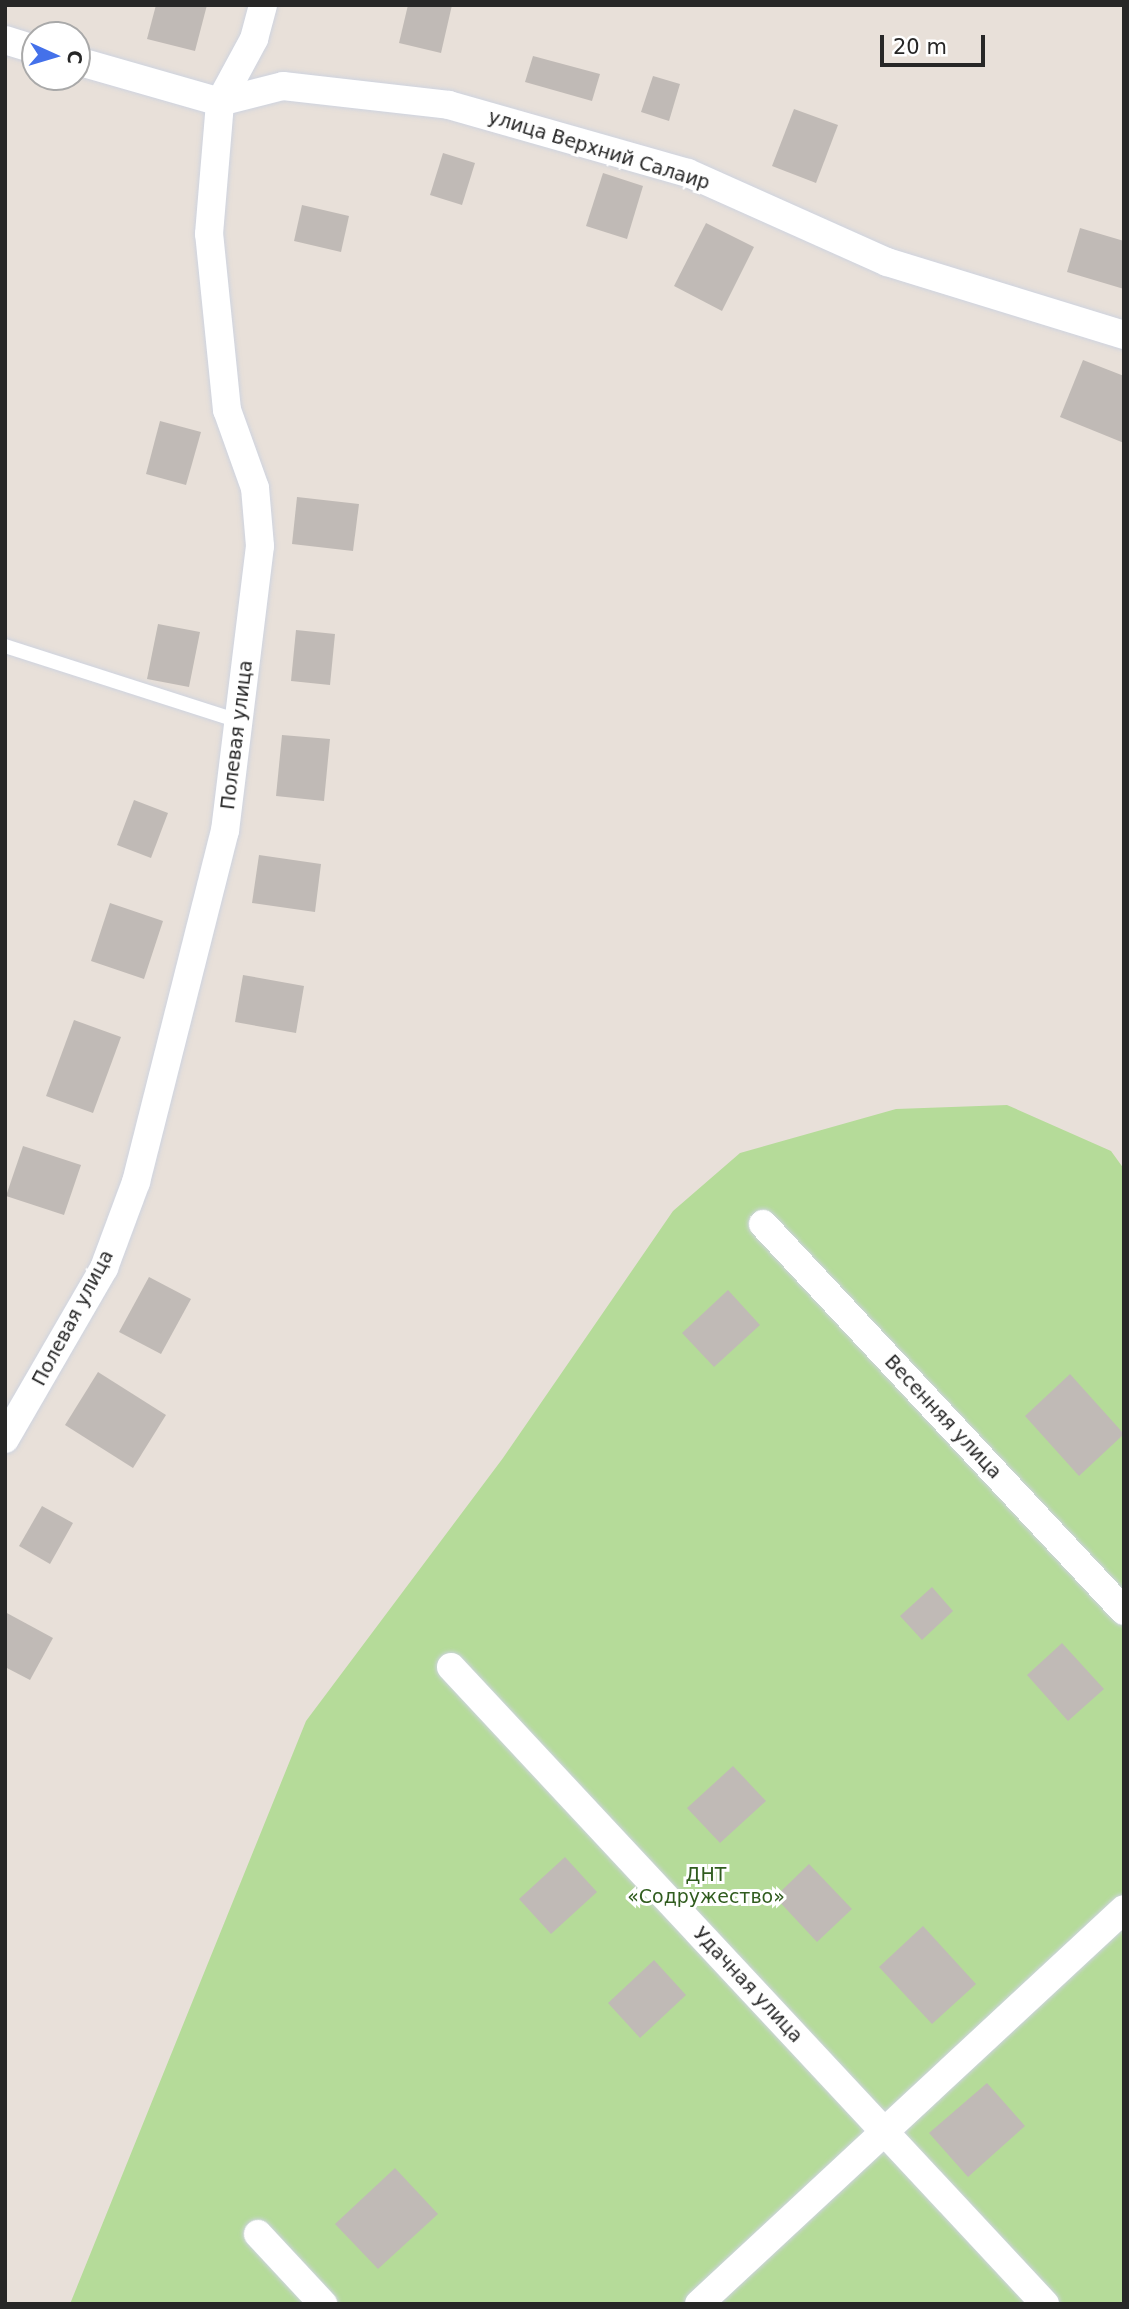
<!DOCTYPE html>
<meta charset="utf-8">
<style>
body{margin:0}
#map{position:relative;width:1129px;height:2309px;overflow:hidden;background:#e8e0d9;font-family:"DejaVu Sans",sans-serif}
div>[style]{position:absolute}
.green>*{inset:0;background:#b5db99}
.building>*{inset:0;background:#c0bab6}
.roads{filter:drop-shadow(0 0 2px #ced3df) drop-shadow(0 0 2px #ced3df)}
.service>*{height:14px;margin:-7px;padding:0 7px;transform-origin:7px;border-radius:7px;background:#fff}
.minor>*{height:28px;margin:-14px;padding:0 14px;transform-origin:14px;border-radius:14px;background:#fff}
span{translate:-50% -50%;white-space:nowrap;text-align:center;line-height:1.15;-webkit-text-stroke:6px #fff;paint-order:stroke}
.street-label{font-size:19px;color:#272727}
.park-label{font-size:19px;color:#305c1e}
.frame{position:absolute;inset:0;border:7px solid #272727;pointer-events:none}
.north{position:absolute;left:21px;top:21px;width:70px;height:70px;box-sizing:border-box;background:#fff;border:2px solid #a9a9a9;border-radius:50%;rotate:94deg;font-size:19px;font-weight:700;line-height:28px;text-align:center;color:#272727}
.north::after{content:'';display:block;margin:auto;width:24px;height:32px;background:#4471ea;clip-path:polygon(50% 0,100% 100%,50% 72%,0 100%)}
.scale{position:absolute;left:880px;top:35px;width:105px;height:32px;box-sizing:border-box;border:4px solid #272727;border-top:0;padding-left:9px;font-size:21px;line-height:24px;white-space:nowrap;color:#272727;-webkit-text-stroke:5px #fff;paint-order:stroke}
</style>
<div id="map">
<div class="green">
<div style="clip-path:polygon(1007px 1105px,1111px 1151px,1124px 1169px,1124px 2304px,70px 2304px,306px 1721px,503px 1458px,673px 1211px,740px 1153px,896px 1109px)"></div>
</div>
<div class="building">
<div style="clip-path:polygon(156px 5px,207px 5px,195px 51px,147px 39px)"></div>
<div style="clip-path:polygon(408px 5px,452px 5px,441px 53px,399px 43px)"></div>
<div style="clip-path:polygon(533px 56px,600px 74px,592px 101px,525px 82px)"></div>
<div style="clip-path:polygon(653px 76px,680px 84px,669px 121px,641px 112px)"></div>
<div style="clip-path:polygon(794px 109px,838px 125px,816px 183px,772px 166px)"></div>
<div style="clip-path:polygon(443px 153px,475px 163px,462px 205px,430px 195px)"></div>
<div style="clip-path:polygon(603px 173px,643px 186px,627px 239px,586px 226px)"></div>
<div style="clip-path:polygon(302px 205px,349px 216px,341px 252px,294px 241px)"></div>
<div style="clip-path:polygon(706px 223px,754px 247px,722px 311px,674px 286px)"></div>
<div style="clip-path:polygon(1080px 228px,1124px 241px,1124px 289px,1067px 272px)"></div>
<div style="clip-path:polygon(1083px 360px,1124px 376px,1124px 443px,1060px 417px)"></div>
<div style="clip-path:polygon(160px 421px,201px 432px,186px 485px,146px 474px)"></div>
<div style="clip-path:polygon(297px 497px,359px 504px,353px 551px,292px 544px)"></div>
<div style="clip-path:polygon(158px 624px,200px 632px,189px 687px,147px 679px)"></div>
<div style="clip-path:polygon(296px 630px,335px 634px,330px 685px,291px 681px)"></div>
<div style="clip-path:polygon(282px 735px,330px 739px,324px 801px,276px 796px)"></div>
<div style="clip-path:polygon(134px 800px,168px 813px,151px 858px,117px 845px)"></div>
<div style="clip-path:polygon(259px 855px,321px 864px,315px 912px,252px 903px)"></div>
<div style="clip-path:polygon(110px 903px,163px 921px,144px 979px,91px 961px)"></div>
<div style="clip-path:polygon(243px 975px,304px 986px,296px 1033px,235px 1022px)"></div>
<div style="clip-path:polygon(74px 1020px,121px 1037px,93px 1113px,46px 1096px)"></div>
<div style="clip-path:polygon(23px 1146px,81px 1165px,64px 1215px,6px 1196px)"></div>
<div style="clip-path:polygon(149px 1277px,191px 1299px,161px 1354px,119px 1332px)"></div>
<div style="clip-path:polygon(728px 1290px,760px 1325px,714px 1367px,682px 1333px)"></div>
<div style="clip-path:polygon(98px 1372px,166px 1415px,133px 1468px,65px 1425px)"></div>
<div style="clip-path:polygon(1070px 1374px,1124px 1434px,1079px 1476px,1025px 1416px)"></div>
<div style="clip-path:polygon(42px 1506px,73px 1523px,50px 1564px,19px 1546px)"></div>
<div style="clip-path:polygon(932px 1587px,953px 1611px,922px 1640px,900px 1616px)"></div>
<div style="clip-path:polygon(5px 1612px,53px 1638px,30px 1680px,5px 1667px)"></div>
<div style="clip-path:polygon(1062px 1643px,1104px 1689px,1068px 1721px,1027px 1675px)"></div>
<div style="clip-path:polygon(733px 1766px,766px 1801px,720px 1843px,687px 1808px)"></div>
<div style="clip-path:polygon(565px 1857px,597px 1892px,551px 1934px,519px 1899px)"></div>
<div style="clip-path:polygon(809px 1864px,852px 1909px,817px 1942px,775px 1897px)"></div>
<div style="clip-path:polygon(923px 1926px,976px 1984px,932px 2024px,879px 1967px)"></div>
<div style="clip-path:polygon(654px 1960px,686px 1995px,640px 2038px,608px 2003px)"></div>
<div style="clip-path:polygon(987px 2083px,1025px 2126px,968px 2177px,929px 2133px)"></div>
<div style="clip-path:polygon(395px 2168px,438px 2214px,378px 2269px,335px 2224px)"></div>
</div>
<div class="roads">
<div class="service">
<div style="left:5px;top:646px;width:246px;rotate:17.8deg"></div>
</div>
<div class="minor">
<div style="left:5px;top:40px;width:31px;rotate:17deg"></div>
<div style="left:77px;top:61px;width:149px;rotate:16deg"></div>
<div style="left:220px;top:102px;width:65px;rotate:-14.3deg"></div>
<div style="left:283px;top:86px;width:167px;rotate:6.5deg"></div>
<div style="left:449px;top:105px;width:248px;rotate:15.9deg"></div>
<div style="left:688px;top:173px;width:218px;rotate:24.1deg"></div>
<div style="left:887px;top:262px;width:248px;rotate:17.1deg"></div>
<div style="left:763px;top:1224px;width:529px;rotate:46.99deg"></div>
<div style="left:5px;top:1439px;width:198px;rotate:-59.9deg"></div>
<div style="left:104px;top:1268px;width:92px;rotate:-69.6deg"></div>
<div style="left:136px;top:1182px;width:362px;rotate:-75.8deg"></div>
<div style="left:225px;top:831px;width:287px;rotate:-83deg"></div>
<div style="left:260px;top:546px;width:58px;rotate:-94.9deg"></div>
<div style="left:255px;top:488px;width:83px;rotate:-109.7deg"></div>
<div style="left:227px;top:410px;width:177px;rotate:-95.8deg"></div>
<div style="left:209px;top:234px;width:132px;rotate:-85.2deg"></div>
<div style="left:220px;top:102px;width:72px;rotate:-61.6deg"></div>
<div style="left:254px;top:39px;width:35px;rotate:-75deg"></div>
<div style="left:451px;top:1667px;width:871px;rotate:47deg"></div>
<div style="left:258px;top:2234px;width:96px;rotate:47.1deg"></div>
<div style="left:699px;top:2304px;width:580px;rotate:-42.9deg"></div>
</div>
</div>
<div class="street-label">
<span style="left:599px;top:150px;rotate:17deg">улица Верхний Салаир</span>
<span style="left:237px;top:735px;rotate:-83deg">Полевая улица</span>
<span style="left:73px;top:1318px;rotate:-62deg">Полевая улица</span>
<span style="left:943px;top:1417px;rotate:47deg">Весенняя улица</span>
<span style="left:748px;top:1985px;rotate:47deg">Удачная улица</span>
</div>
<div class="park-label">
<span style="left:706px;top:1886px">ДНТ<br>«Содружество»</span>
</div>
<div class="frame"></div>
<div class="north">С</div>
<div class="scale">20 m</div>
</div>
